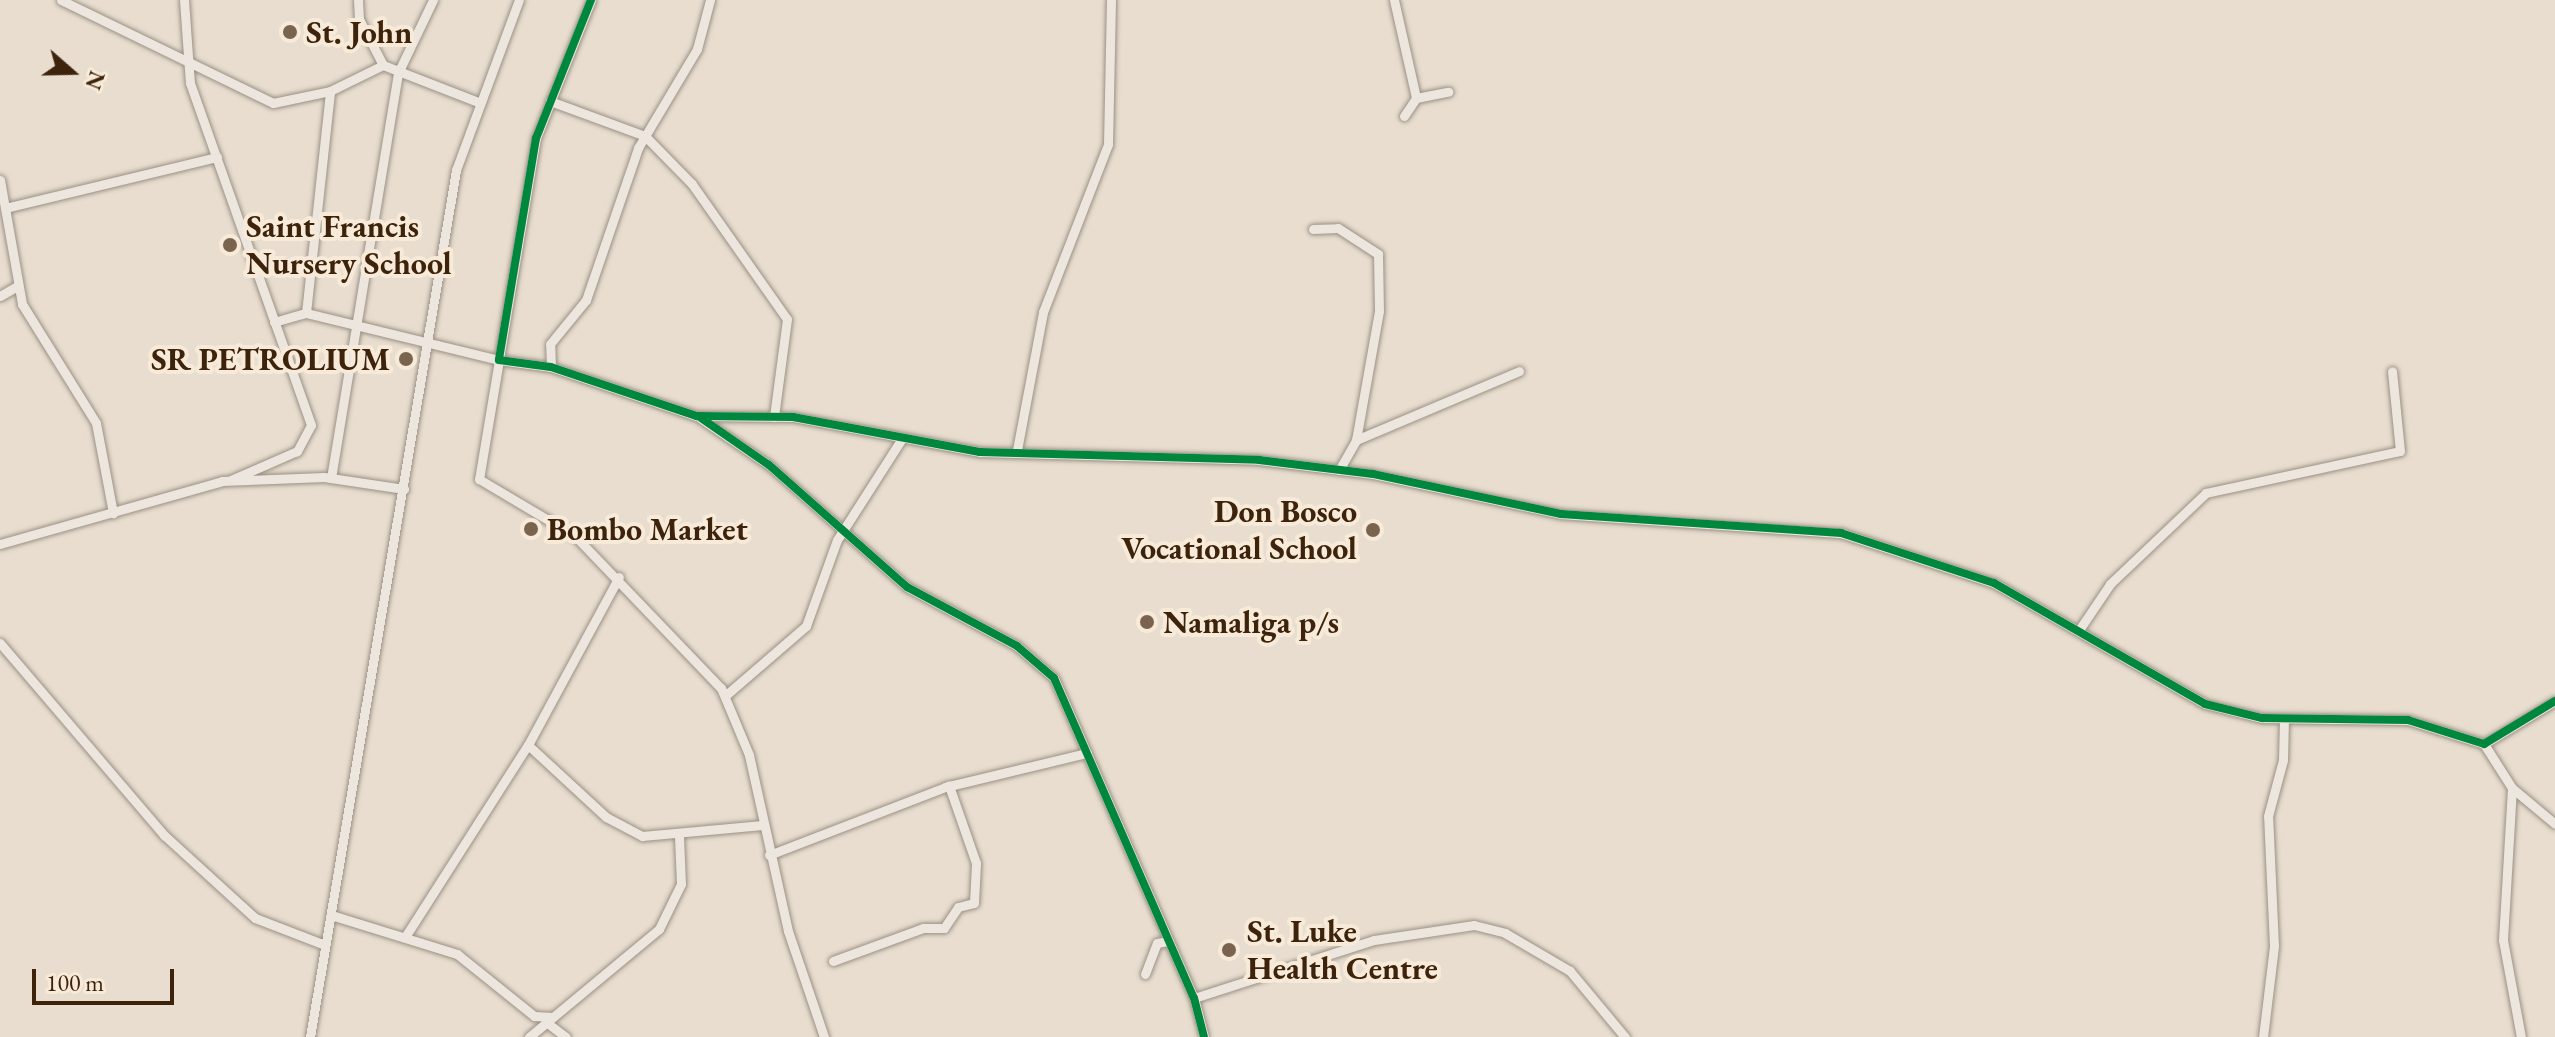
<!DOCTYPE html>
<style>
body{margin:0}
#map{position:relative;width:2555px;height:1037px;overflow:hidden;background:#e8ddce;font-family:"EB Garamond",serif}
div>[style]{position:absolute}
.roads{filter:drop-shadow(0 0 2px #9a9185) drop-shadow(0 0 2px #9a9185)}
.minor>*{height:9px;margin:-4.5px;padding:0 4.5px;transform-origin:4.5px;border-radius:4.5px;background:#ece6df}
.cycleway>*{height:8px;margin:-4px;padding:0 4px;transform-origin:4px;border-radius:4px;background:#00873e}
.dots>*{width:22px;height:22px;translate:-50% -50%;box-sizing:border-box;border:4px solid #f7ead8;border-radius:50%}
span{translate:-50% -50%;white-space:nowrap;text-align:center;line-height:1.15;-webkit-text-stroke:8px #f7ead8;paint-order:stroke}
.poi-label{font-size:32px;color:#3e230c;font-weight:700}
.left{translate:0 -50%;text-align:left}
.right{translate:-100% -50%;text-align:right}
.north{position:absolute;left:32px;top:32px;width:80px;height:80px;-webkit-text-stroke:6px #f7ead8;paint-order:stroke;rotate:110deg;font-size:22px;font-weight:700;line-height:32px;text-align:center;color:#3e230c}
.north::after{content:'';display:block;margin:auto;width:28px;height:36px;background:#3e230c;clip-path:polygon(50% 0,100% 100%,50% 72%,0 100%)}
.scale{position:absolute;left:32px;top:969px;width:142px;height:36px;box-sizing:border-box;border:4px solid #3e230c;border-top:0;padding-left:10px;font-size:24px;line-height:28px;white-space:nowrap;color:#3e230c;-webkit-text-stroke:6px #f7ead8;paint-order:stroke}
</style>
<div id="map">
<div class="roads">
<div class="minor">
<div style="left:61px;top:0;width:236px;rotate:25.9deg"></div>
<div style="left:273px;top:103px;width:58px;rotate:-11.9deg"></div>
<div style="left:330px;top:91px;width:59px;rotate:-26.1deg"></div>
<div style="left:184px;top:0;width:83px;rotate:85.9deg"></div>
<div style="left:190px;top:83px;width:363px;rotate:70.5deg"></div>
<div style="left:311px;top:425px;width:30px;rotate:118deg"></div>
<div style="left:297px;top:451px;width:72px;rotate:156.3deg"></div>
<div style="left:358px;top:0;width:19px;rotate:87deg"></div>
<div style="left:359px;top:19px;width:52px;rotate:62.4deg"></div>
<div style="left:383px;top:65px;width:102px;rotate:21.3deg"></div>
<div style="left:591px;top:0;width:149px;rotate:111.7deg"></div>
<div style="left:536px;top:138px;width:225px;rotate:99.5deg"></div>
<div style="left:499px;top:360px;width:52px;rotate:7.7deg"></div>
<div style="left:551px;top:367px;width:154px;rotate:18.6deg"></div>
<div style="left:697px;top:416px;width:96px;rotate:0.6deg"></div>
<div style="left:793px;top:417px;width:190px;rotate:10.6deg"></div>
<div style="left:980px;top:452px;width:279px;rotate:1.6deg"></div>
<div style="left:1259px;top:460px;width:115px;rotate:7deg"></div>
<div style="left:1373px;top:474px;width:192px;rotate:12deg"></div>
<div style="left:1561px;top:514px;width:281px;rotate:3.9deg"></div>
<div style="left:1841px;top:533px;width:161px;rotate:18.1deg"></div>
<div style="left:1994px;top:583px;width:243px;rotate:29.8deg"></div>
<div style="left:2205px;top:704px;width:59px;rotate:13.8deg"></div>
<div style="left:2262px;top:718px;width:146px;rotate:0.8deg"></div>
<div style="left:2408px;top:720px;width:80px;rotate:17.5deg"></div>
<div style="left:2484px;top:744px;width:83px;rotate:-31.2deg"></div>
<div style="left:1394px;top:0;width:100px;rotate:77.3deg"></div>
<div style="left:1416px;top:98px;width:33px;rotate:-11deg"></div>
<div style="left:550px;top:101px;width:101px;rotate:20.2deg"></div>
<div style="left:645px;top:136px;width:67px;rotate:45.6deg"></div>
<div style="left:692px;top:184px;width:165px;rotate:54.9deg"></div>
<div style="left:787px;top:319px;width:99px;rotate:97.6deg"></div>
<div style="left:1404px;top:116px;width:22px;rotate:-56deg"></div>
<div style="left:0;top:180px;width:126px;rotate:79.9deg"></div>
<div style="left:22px;top:304px;width:140px;rotate:58.1deg"></div>
<div style="left:96px;top:423px;width:92px;rotate:79.3deg"></div>
<div style="left:9px;top:207px;width:214px;rotate:-13.5deg"></div>
<div style="left:1313px;top:229px;width:25px;rotate:-2deg"></div>
<div style="left:1338px;top:228px;width:48px;rotate:33deg"></div>
<div style="left:1378px;top:254px;width:57px;rotate:89deg"></div>
<div style="left:1379px;top:311px;width:131px;rotate:100.1deg"></div>
<div style="left:0;top:296px;width:20px;rotate:-30deg"></div>
<div style="left:306px;top:313px;width:223px;rotate:-83.8deg"></div>
<div style="left:274px;top:322px;width:33px;rotate:-16deg"></div>
<div style="left:306px;top:313px;width:199px;rotate:13.7deg"></div>
<div style="left:499px;top:360px;width:121px;rotate:99.5deg"></div>
<div style="left:479px;top:479px;width:112px;rotate:30.7deg"></div>
<div style="left:575px;top:536px;width:211px;rotate:46.2deg"></div>
<div style="left:721px;top:688px;width:73px;rotate:67.3deg"></div>
<div style="left:749px;top:755px;width:180px;rotate:77.5deg"></div>
<div style="left:788px;top:931px;width:112px;rotate:71.2deg"></div>
<div style="left:551px;top:367px;width:23px;rotate:-92deg"></div>
<div style="left:550px;top:344px;width:57px;rotate:-50.7deg"></div>
<div style="left:586px;top:300px;width:161px;rotate:-71.1deg"></div>
<div style="left:638px;top:148px;width:115px;rotate:-59.2deg"></div>
<div style="left:697px;top:49px;width:51px;rotate:-75.1deg"></div>
<div style="left:700px;top:418px;width:83px;rotate:34.3deg"></div>
<div style="left:769px;top:465px;width:184px;rotate:41.5deg"></div>
<div style="left:907px;top:587px;width:125px;rotate:28.2deg"></div>
<div style="left:1017px;top:646px;width:49px;rotate:40.9deg"></div>
<div style="left:1054px;top:678px;width:349px;rotate:66.4deg"></div>
<div style="left:1194px;top:998px;width:40px;rotate:75.6deg"></div>
<div style="left:1017px;top:450px;width:140px;rotate:-79.3deg"></div>
<div style="left:1043px;top:312px;width:180px;rotate:-68.8deg"></div>
<div style="left:1108px;top:144px;width:144px;rotate:-88.8deg"></div>
<div style="left:1339px;top:470px;width:34px;rotate:-60deg"></div>
<div style="left:1356px;top:440px;width:177px;rotate:-22.9deg"></div>
<div style="left:331px;top:478px;width:411px;rotate:-80.6deg"></div>
<div style="left:398px;top:73px;width:81px;rotate:-64.4deg"></div>
<div style="left:0;top:544px;width:231px;rotate:-15.8deg"></div>
<div style="left:222px;top:481px;width:102px;rotate:-2.2deg"></div>
<div style="left:324px;top:477px;width:81px;rotate:8.5deg"></div>
<div style="left:2079px;top:630px;width:55px;rotate:-56deg"></div>
<div style="left:2110px;top:584px;width:132px;rotate:-43.5deg"></div>
<div style="left:2206px;top:493px;width:198px;rotate:-12.2deg"></div>
<div style="left:2400px;top:451px;width:80px;rotate:-95.7deg"></div>
<div style="left:0;top:643px;width:253px;rotate:49.5deg"></div>
<div style="left:164px;top:835px;width:123px;rotate:42.4deg"></div>
<div style="left:255px;top:918px;width:75px;rotate:21.1deg"></div>
<div style="left:726px;top:695px;width:106px;rotate:-40.8deg"></div>
<div style="left:806px;top:626px;width:91px;rotate:-70.2deg"></div>
<div style="left:837px;top:540px;width:119px;rotate:-57.4deg"></div>
<div style="left:2484px;top:744px;width:52px;rotate:57.5deg"></div>
<div style="left:2512px;top:788px;width:152px;rotate:93.4deg"></div>
<div style="left:2503px;top:940px;width:99px;rotate:79.5deg"></div>
<div style="left:528px;top:745px;width:106px;rotate:42.7deg"></div>
<div style="left:606px;top:817px;width:41px;rotate:27.8deg"></div>
<div style="left:642px;top:836px;width:121px;rotate:-5.2deg"></div>
<div style="left:2512px;top:788px;width:56px;rotate:39.9deg"></div>
<div style="left:769px;top:855px;width:189px;rotate:-21.1deg"></div>
<div style="left:945px;top:787px;width:146px;rotate:-13.5deg"></div>
<div style="left:331px;top:915px;width:132px;rotate:17.2deg"></div>
<div style="left:457px;top:954px;width:99px;rotate:38.8deg"></div>
<div style="left:534px;top:1016px;width:19px;rotate:3deg"></div>
<div style="left:405px;top:937px;width:228px;rotate:-57.4deg"></div>
<div style="left:528px;top:745px;width:191px;rotate:-61.6deg"></div>
<div style="left:833px;top:961px;width:96px;rotate:-20.1deg"></div>
<div style="left:923px;top:928px;width:21px"></div>
<div style="left:944px;top:928px;width:25px;rotate:-56deg"></div>
<div style="left:958px;top:907px;width:16px;rotate:-14deg"></div>
<div style="left:974px;top:903px;width:40px;rotate:-87.1deg"></div>
<div style="left:976px;top:863px;width:82px;rotate:-109.3deg"></div>
<div style="left:1145px;top:974px;width:33px;rotate:-69deg"></div>
<div style="left:1157px;top:943px;width:11px;rotate:-10deg"></div>
<div style="left:1194px;top:998px;width:189px;rotate:-17.9deg"></div>
<div style="left:1374px;top:940px;width:101px;rotate:-8.5deg"></div>
<div style="left:1474px;top:925px;width:32px;rotate:14deg"></div>
<div style="left:1505px;top:933px;width:75px;rotate:30.3deg"></div>
<div style="left:1570px;top:971px;width:86px;rotate:50.2deg"></div>
<div style="left:546px;top:1022px;width:25px;rotate:37deg"></div>
<div style="left:310px;top:1037px;width:879px;rotate:-80.44deg"></div>
<div style="left:456px;top:170px;width:181px;rotate:-69.7deg"></div>
<div style="left:529px;top:1037px;width:169px;rotate:-39.7deg"></div>
<div style="left:659px;top:929px;width:50px;rotate:-63.9deg"></div>
<div style="left:681px;top:884px;width:47px;rotate:-92.4deg"></div>
<div style="left:2263px;top:1037px;width:92px;rotate:-83.1deg"></div>
<div style="left:2274px;top:946px;width:130px;rotate:-92.6deg"></div>
<div style="left:2268px;top:816px;width:58px;rotate:-75deg"></div>
<div style="left:2283px;top:760px;width:40px;rotate:-88.6deg"></div>
</div>
</div>
<div class="cycleway">
<div style="left:591px;top:0;width:149px;rotate:111.7deg"></div>
<div style="left:536px;top:138px;width:225px;rotate:99.5deg"></div>
<div style="left:499px;top:360px;width:52px;rotate:7.7deg"></div>
<div style="left:551px;top:367px;width:154px;rotate:18.6deg"></div>
<div style="left:697px;top:416px;width:96px;rotate:0.6deg"></div>
<div style="left:793px;top:417px;width:190px;rotate:10.6deg"></div>
<div style="left:980px;top:452px;width:279px;rotate:1.6deg"></div>
<div style="left:1259px;top:460px;width:115px;rotate:7deg"></div>
<div style="left:1373px;top:474px;width:192px;rotate:12deg"></div>
<div style="left:1561px;top:514px;width:281px;rotate:3.9deg"></div>
<div style="left:1841px;top:533px;width:161px;rotate:18.1deg"></div>
<div style="left:1994px;top:583px;width:243px;rotate:29.8deg"></div>
<div style="left:2205px;top:704px;width:59px;rotate:13.8deg"></div>
<div style="left:2262px;top:718px;width:146px;rotate:0.8deg"></div>
<div style="left:2408px;top:720px;width:80px;rotate:17.5deg"></div>
<div style="left:2484px;top:744px;width:83px;rotate:-31.2deg"></div>
<div style="left:701px;top:418px;width:83px;rotate:34.7deg"></div>
<div style="left:769px;top:465px;width:184px;rotate:41.5deg"></div>
<div style="left:907px;top:587px;width:125px;rotate:28.2deg"></div>
<div style="left:1017px;top:646px;width:49px;rotate:40.9deg"></div>
<div style="left:1054px;top:678px;width:349px;rotate:66.4deg"></div>
<div style="left:1194px;top:998px;width:40px;rotate:75.6deg"></div>
</div>
<div class="dots">
<div style="left:290px;top:32px;background:#7a6450"></div>
<div style="left:230px;top:245px;background:#7a6450"></div>
<div style="left:406px;top:359px;background:#7a6450"></div>
<div style="left:531px;top:529px;background:#7a6450"></div>
<div style="left:1373px;top:530px;background:#7a6450"></div>
<div style="left:1147px;top:622px;background:#7a6450"></div>
<div style="left:1229px;top:950px;background:#7a6450"></div>
</div>
<div class="poi-label">
<span class="left" style="left:306px;top:32px">St. John</span>
<span class="left" style="left:246px;top:245px">Saint Francis<br>Nursery School</span>
<span class="right" style="left:390px;top:359px">SR PETROLIUM</span>
<span class="right" style="left:1357px;top:530px">Don Bosco<br>Vocational School</span>
<span class="left" style="left:547px;top:529px">Bombo Market</span>
<span class="left" style="left:1163px;top:622px">Namaliga p/s</span>
<span class="left" style="left:1247px;top:950px">St. Luke<br>Health Centre</span>
</div>
<div class="north">N</div>
<div class="scale">100 m</div>
</div>
